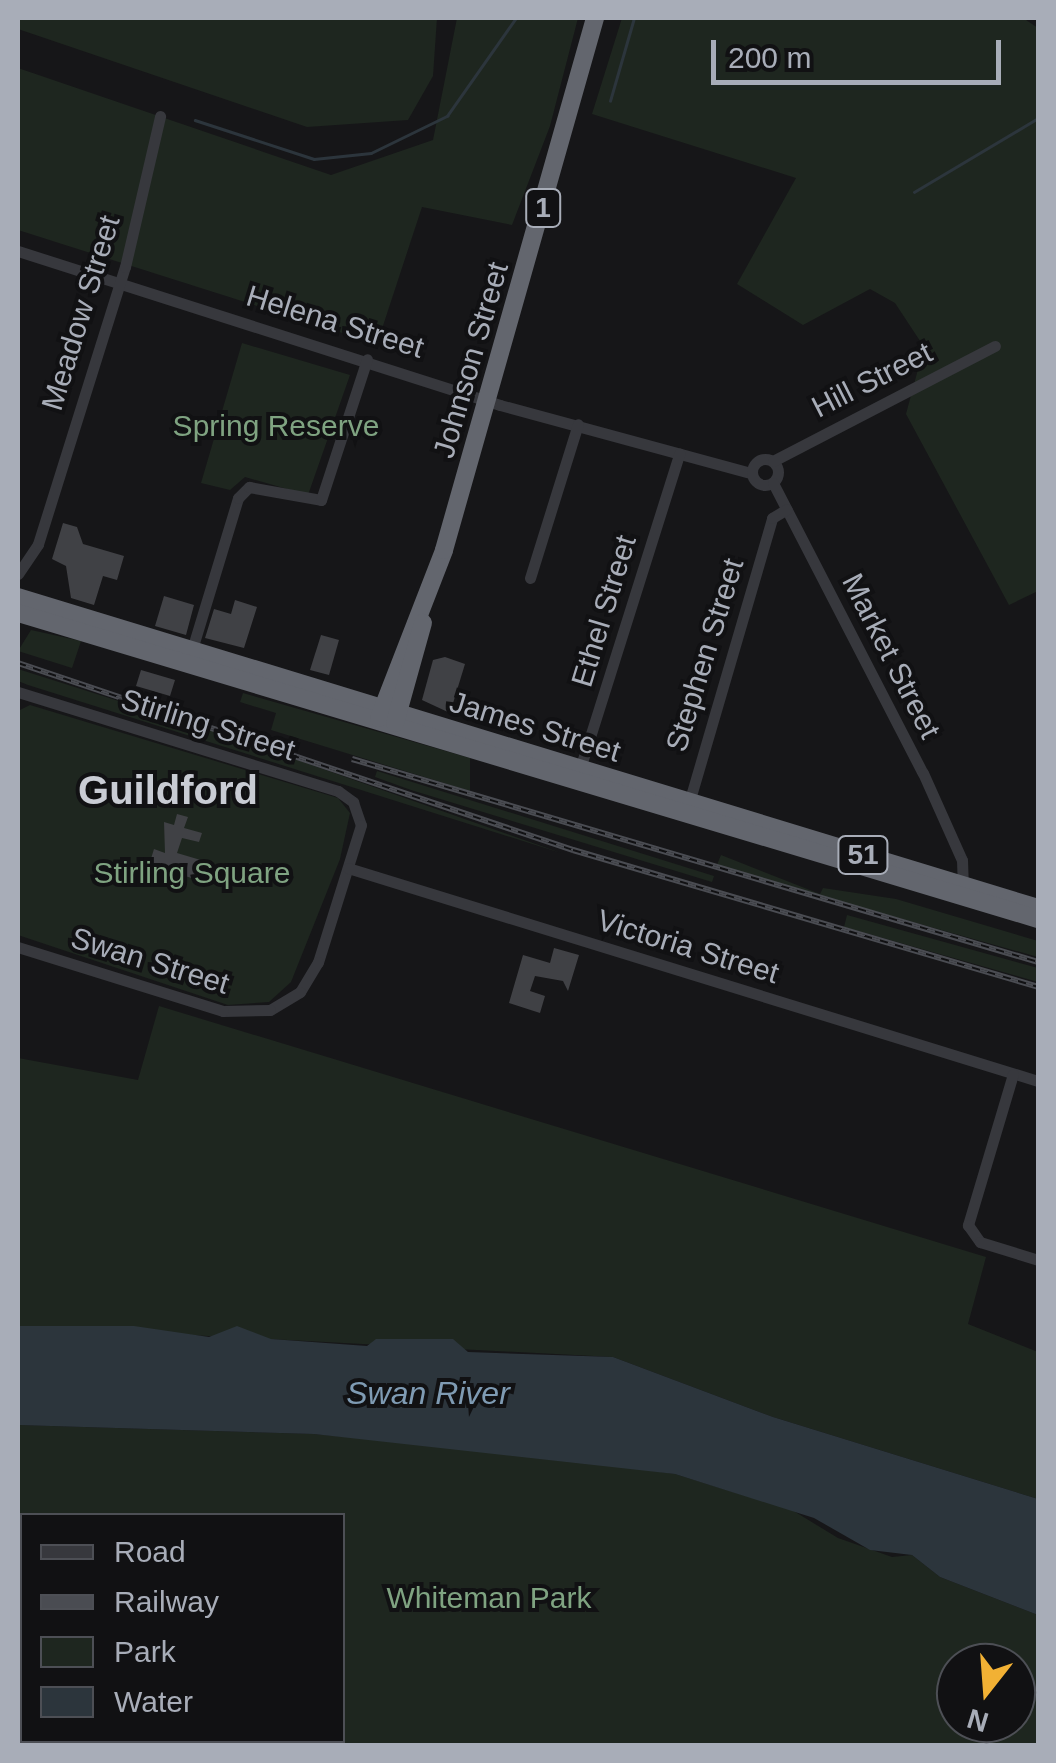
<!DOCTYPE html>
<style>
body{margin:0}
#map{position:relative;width:1056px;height:1763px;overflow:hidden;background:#161618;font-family:Helvetica,sans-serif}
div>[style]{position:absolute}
.green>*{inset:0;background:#1e261f}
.water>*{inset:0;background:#2c353c}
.stream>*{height:2.5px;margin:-1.25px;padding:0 1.25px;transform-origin:1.25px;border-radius:1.25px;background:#2c353c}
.building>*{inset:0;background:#404145}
.minor>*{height:11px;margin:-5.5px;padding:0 5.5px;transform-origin:5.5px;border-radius:5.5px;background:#37383d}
.minor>.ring{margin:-5.5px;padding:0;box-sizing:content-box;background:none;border:11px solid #37383d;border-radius:50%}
.highway>*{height:18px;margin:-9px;padding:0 9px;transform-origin:9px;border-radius:9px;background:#63666e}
.rail>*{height:6px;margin-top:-3px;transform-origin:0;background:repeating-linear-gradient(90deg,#111113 0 8px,#4a4c52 0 16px);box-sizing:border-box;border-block:2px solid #4a4c52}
span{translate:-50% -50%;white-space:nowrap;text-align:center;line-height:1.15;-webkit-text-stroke:8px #111113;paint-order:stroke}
.shield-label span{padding:2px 8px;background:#111113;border:2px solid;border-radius:8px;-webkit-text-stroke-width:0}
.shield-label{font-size:28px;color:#a8adb8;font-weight:700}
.street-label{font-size:30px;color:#a8adb8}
.park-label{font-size:30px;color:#7fa381}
.water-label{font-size:32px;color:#7f9bb3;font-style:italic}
.district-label{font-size:40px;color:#c9ccd4;font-weight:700}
.frame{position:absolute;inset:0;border:20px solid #a8adb8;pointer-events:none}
.legend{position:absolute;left:20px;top:1513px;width:325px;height:230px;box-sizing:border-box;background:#111113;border:2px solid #4d4f55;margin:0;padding:12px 18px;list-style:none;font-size:30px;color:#a8adb8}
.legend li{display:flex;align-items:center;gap:20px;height:50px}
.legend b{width:50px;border:2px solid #4d4f55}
.north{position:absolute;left:936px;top:1643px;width:100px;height:100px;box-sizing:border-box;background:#111113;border:2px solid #4d4f55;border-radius:50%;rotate:197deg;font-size:28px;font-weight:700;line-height:40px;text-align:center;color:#a8adb8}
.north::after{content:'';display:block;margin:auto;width:35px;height:45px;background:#f2b134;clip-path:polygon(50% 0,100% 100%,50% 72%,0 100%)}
.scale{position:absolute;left:711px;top:40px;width:290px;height:45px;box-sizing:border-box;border:5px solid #a8adb8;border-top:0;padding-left:12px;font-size:30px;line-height:35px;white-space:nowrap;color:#a8adb8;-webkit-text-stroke:8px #111113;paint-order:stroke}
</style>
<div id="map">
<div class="green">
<div style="clip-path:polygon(18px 18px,437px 18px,433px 76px,408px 120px,307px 127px,18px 29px)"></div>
<div style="clip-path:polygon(457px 18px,578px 18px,550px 126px,512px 225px,422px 207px,377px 344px,18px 230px,18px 68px,331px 175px,433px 140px)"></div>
<div style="clip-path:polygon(622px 18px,1023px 18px,1038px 28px,1038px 591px,1009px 605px,906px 414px,924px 347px,895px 303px,870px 289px,803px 325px,737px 284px,796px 178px,592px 114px)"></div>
<div style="clip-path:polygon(242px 343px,350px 375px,308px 495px,245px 477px,230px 490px,201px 483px)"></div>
<div style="clip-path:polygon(31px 630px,81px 641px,72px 668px,18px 651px)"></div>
<div style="clip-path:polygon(18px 669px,232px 737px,561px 853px,28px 685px,18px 681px)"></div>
<div style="clip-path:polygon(243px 693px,470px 758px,470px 791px,271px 730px,276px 713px,240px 702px)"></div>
<div style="clip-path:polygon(30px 705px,338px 798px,350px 813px,340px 859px,291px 982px,269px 1002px,228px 1005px,18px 935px,18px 711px)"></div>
<div style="clip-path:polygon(377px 771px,714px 876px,712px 882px,411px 790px,375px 777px)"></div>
<div style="clip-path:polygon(721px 855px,820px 894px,823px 888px,896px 899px,1038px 941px,1038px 957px,716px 867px)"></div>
<div style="clip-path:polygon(847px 915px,1038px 968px,1038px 982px,844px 927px)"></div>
<div style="clip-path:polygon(159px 1006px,986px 1257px,968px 1324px,1038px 1352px,1038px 1499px,773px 1417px,613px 1357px,18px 1326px,18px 1058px,138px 1080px)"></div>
<div style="clip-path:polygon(evenodd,18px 1425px,314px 1434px,534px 1454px,675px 1474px,792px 1510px,838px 1538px,892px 1557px,912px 1555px,940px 1577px,1038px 1615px,1038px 1745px,18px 1746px,18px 1425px,22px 1516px,342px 1516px,342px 1740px,22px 1740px,22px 1516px,18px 1425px,956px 1663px,1016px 1663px,1016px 1723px,956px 1723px,956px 1663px)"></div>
</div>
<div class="water">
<div style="clip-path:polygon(18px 1326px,134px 1326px,209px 1337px,237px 1326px,271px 1339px,367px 1346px,376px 1339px,453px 1339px,468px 1352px,613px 1357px,773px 1417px,1038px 1499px,1038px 1615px,940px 1577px,912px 1555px,870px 1550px,814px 1518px,675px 1474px,314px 1434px,18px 1425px)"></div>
</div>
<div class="stream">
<div style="left:610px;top:101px;width:86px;rotate:-73.9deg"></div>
<div style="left:195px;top:120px;width:125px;rotate:18.1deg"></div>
<div style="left:314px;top:159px;width:57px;rotate:-6deg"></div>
<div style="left:371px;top:153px;width:85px;rotate:-26deg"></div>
<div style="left:447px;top:116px;width:120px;rotate:-54.9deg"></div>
<div style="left:914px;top:192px;width:144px;rotate:-30.8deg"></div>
</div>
<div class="building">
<div style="clip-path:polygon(63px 523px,77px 527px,83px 544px,124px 556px,117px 580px,103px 576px,94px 605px,71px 598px,66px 566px,52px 559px)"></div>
<div style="clip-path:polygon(164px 596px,194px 605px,186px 635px,155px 626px)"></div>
<div style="clip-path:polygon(235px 600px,257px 607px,244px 648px,205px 638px,214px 609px,231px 614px)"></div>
<div style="clip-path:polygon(321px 635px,339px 640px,329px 675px,310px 670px)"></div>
<div style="clip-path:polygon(445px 657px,465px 664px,450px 713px,422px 700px,433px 660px)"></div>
<div style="clip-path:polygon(141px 670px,175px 680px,170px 696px,136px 686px)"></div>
<div style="clip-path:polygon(177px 814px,188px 817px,184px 828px,202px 833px,199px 842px,182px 838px,177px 853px,204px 861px,198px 880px,149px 865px,154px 849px,165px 853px,164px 822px,174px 825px)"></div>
<div style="clip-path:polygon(554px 948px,579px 955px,568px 991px,563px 981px,535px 976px,530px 991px,545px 996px,540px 1013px,509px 1003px,523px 955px,550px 963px)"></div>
</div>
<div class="minor">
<div style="left:18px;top:251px;width:506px;rotate:17.72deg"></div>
<div style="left:500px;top:405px;width:260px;rotate:15.2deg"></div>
<div class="ring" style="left:752px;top:459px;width:15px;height:15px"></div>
<div style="left:773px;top:461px;width:250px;rotate:-27.4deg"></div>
<div style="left:773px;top:483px;width:326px;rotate:62.7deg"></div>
<div style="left:923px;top:773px;width:95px;rotate:65.9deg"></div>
<div style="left:962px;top:860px;width:28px;rotate:88deg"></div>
<div style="left:18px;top:574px;width:36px;rotate:-56deg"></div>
<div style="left:38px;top:544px;width:290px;rotate:-72.6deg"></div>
<div style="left:125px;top:267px;width:155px;rotate:-76.9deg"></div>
<div style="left:530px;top:578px;width:161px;rotate:-72.7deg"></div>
<div style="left:190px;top:656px;width:165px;rotate:-73.1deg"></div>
<div style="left:238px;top:498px;width:16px;rotate:-45deg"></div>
<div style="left:249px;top:487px;width:73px;rotate:10.2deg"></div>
<div style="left:321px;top:500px;width:148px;rotate:-71.9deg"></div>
<div style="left:18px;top:692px;width:335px;rotate:17.2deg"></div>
<div style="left:338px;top:791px;width:19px;rotate:36deg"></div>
<div style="left:353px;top:802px;width:24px;rotate:71deg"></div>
<div style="left:361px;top:825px;width:144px;rotate:107.4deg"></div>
<div style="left:318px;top:962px;width:35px;rotate:121deg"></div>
<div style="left:300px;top:992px;width:35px;rotate:149deg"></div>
<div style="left:270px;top:1010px;width:47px;rotate:178.8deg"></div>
<div style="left:223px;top:1011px;width:215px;rotate:-162.7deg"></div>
<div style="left:578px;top:775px;width:337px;rotate:-72.5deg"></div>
<div style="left:688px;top:806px;width:300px;rotate:-73.7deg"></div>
<div style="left:772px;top:518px;width:17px;rotate:-31deg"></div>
<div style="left:348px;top:868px;width:722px;rotate:17.16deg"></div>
<div style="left:1013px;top:1074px;width:158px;rotate:106.6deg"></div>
<div style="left:968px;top:1225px;width:21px;rotate:55deg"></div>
<div style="left:980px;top:1242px;width:61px;rotate:17.2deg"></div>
</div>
<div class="highway">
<div style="left:18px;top:597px;width:1066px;rotate:16.96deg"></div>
<div style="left:18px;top:613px;width:1065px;rotate:16.7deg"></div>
<div style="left:379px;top:718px;width:180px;rotate:-68.8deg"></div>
<div style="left:444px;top:550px;width:553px;rotate:-74.15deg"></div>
<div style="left:395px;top:723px;width:104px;rotate:-74.4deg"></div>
</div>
<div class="rail">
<div style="left:18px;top:663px;width:586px;rotate:18.62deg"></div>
<div style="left:573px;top:850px;width:485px;rotate:16.4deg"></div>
<div style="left:352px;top:759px;width:715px;rotate:16.48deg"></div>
</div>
<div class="shield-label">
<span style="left:543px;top:208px">1</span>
<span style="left:863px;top:855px">51</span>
</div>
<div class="street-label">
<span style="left:81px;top:313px;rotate:-73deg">Meadow Street</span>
<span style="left:335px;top:322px;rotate:17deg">Helena Street</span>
<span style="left:471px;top:360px;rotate:-74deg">Johnson Street</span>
<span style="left:872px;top:380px;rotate:-27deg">Hill Street</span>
<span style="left:604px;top:611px;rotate:-73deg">Ethel Street</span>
<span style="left:705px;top:655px;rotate:-73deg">Stephen Street</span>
<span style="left:891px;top:656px;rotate:63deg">Market Street</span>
<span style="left:208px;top:725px;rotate:17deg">Stirling Street</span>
<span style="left:535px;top:727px;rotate:17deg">James Street</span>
<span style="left:688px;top:947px;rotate:17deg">Victoria Street</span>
<span style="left:150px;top:961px;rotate:17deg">Swan Street</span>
</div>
<div class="park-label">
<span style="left:276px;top:426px">Spring Reserve</span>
<span style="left:192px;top:873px">Stirling Square</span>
<span style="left:489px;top:1598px">Whiteman Park</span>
</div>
<div class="water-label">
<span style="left:428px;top:1393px">Swan River</span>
</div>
<div class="district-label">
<span style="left:168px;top:790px">Guildford</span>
</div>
<div class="frame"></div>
<ul class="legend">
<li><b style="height:12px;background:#37383d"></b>Road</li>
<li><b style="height:12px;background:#4a4c52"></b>Railway</li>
<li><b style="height:28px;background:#1e261f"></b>Park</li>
<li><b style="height:28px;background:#2c353c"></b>Water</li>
</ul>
<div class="north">N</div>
<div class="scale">200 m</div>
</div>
